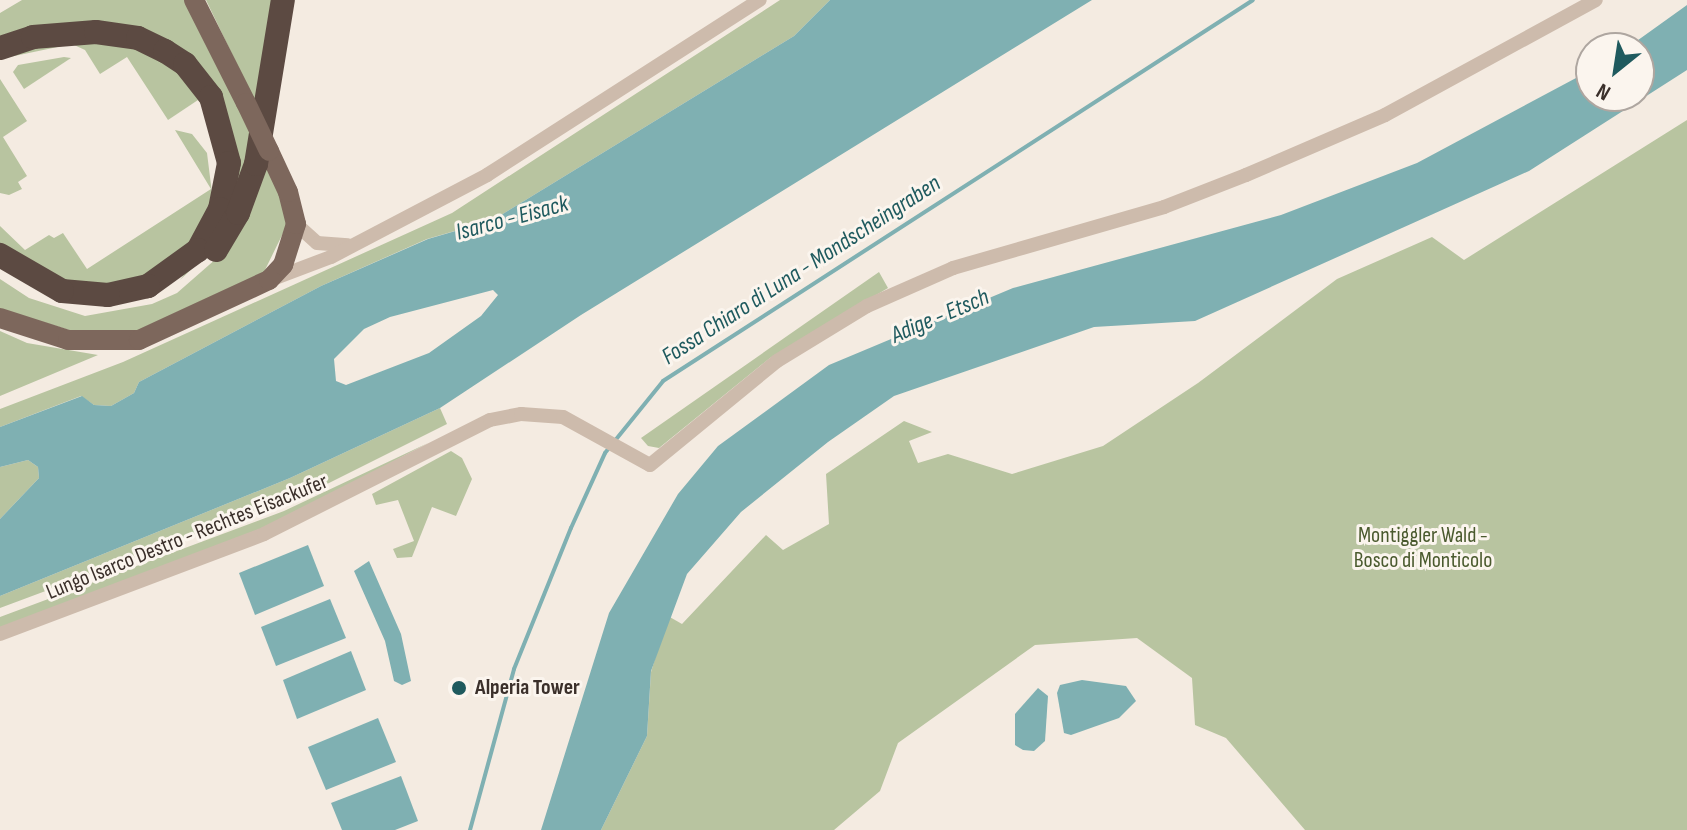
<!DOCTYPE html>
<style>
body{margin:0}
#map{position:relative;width:1687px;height:830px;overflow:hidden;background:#f4ebe1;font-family:"Sofia Sans Condensed",sans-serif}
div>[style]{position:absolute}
.green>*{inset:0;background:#b8c4a0}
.water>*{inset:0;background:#7fb0b2}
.stream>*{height:4px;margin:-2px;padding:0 2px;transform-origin:2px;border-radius:2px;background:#7fb0b2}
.minor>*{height:14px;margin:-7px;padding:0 7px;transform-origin:7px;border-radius:7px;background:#cdbbac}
.primary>*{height:20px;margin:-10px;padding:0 10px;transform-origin:10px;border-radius:10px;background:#7d675c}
.motorway>*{height:24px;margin:-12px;padding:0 12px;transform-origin:12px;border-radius:12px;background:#5c4a42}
.primary-bridge>*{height:20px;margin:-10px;padding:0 10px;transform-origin:10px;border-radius:10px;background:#7d675c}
.dots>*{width:22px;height:22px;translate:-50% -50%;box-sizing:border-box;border:4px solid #fbf5ee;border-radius:50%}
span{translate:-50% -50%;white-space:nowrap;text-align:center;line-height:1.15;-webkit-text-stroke:6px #fbf5ee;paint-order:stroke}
.park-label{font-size:22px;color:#4a5a2e}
.street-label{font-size:22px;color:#3b302b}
.poi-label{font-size:22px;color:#3b302b;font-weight:700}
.left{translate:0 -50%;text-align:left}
.water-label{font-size:24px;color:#1f5a5e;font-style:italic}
.north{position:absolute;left:1575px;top:32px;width:80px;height:80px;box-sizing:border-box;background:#fbf5ee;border:2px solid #aea6a0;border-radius:50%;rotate:210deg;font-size:22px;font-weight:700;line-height:32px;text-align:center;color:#3b302b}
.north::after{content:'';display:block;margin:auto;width:28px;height:36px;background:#1f5a5e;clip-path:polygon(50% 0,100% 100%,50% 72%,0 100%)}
</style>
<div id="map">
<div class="green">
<div style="clip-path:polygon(22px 0,186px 0,253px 98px,206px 0,275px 0,244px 180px,197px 264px,180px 280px,195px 260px,233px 141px,159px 43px,0 41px,0 13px)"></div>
<div style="clip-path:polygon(780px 0,830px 0,794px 36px,493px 220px,427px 239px,321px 286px,139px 382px,134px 393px,111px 406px,94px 405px,81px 396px,0 427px,0 409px,123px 362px,452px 213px)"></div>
<div style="clip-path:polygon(125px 42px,180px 70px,209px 115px,198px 100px,168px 120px,127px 57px,100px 74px,85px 50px,72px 44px,0 59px,31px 44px)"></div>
<div style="clip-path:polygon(64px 57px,71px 58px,24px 89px,13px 72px,18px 65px)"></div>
<div style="clip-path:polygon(0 79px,27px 121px,3px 137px,27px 176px,18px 182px,22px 189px,9px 195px,0 193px)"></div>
<div style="clip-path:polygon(1687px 120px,1687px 830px,1305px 830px,1226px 738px,1195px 725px,1192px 678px,1137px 638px,1035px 645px,898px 743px,880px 791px,834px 830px,601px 830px,647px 736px,651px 672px,668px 616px,682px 624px,766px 535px,783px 550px,829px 524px,826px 474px,904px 421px,932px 432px,909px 441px,918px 463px,948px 454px,1012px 474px,1103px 446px,1198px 383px,1337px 279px,1432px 237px,1464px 260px)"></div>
<div style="clip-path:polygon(175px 130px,192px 134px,207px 153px,214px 209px,210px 222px,154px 280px,83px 291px,0 249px,0 226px,25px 250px,49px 235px,54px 238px,63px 233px,87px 269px,211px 189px)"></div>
<div style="clip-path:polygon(262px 152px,285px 198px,288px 223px,264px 272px,132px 333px,79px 333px,0 309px,0 279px,29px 298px,85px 316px,152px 304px,177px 293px,217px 258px)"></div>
<div style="clip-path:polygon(879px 272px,888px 288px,770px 358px,659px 448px,648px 446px,641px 438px)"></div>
<div style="clip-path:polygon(0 331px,27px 343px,98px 355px,0 396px)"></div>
<div style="clip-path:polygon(440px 408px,447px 424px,311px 492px,0 608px,0 596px,290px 478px)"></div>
<div style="clip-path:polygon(428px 443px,286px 519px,0 629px,0 617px,284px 511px)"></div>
<div style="clip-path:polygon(451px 451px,462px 458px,472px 479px,456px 516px,432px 507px,412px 557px,397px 558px,393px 549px,414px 541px,398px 500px,376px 505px,372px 494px)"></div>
<div style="clip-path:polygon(28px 460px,38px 467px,39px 478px,0 519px,0 467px)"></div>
</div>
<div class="water">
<div style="clip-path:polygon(evenodd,830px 0,1092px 0,581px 315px,440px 408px,290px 478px,0 596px,0 519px,39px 478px,38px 467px,28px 460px,0 467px,0 427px,82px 396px,94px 405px,111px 406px,134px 393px,139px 382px,321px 286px,428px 239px,493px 220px,794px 36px,830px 0,493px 290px,498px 295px,481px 316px,429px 353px,346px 385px,336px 381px,334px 359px,364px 329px,390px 317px,493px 290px)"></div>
<div style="clip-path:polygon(1687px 5px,1687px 70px,1529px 171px,1195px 321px,1094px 327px,894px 396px,828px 442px,741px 512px,687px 574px,651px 671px,647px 736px,601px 830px,541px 830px,609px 613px,678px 494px,718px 446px,829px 365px,1013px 288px,1281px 215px,1417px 163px,1591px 70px,1591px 96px,1639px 96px,1639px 48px,1627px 48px)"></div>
<div style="clip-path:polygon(308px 545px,324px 586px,255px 615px,239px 573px)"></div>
<div style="clip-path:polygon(369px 561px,401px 634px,411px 681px,402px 685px,394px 681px,385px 641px,354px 571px)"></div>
<div style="clip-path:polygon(330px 599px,346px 638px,276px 666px,261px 627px)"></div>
<div style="clip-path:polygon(351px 651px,366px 690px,297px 719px,283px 680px)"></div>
<div style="clip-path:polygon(1082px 680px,1126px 686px,1136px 701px,1119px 718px,1071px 735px,1064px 733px,1057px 693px,1060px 685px)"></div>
<div style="clip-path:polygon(1038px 688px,1048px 696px,1045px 741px,1034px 751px,1023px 750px,1015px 745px,1015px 714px)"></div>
<div style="clip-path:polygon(378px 718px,396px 762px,326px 790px,308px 747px)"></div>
<div style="clip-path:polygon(401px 776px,418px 821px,395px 830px,342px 830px,331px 803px)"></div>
</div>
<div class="stream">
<div style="left:470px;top:830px;width:167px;rotate:-74.7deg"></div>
<div style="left:514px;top:669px;width:152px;rotate:-68deg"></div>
<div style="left:571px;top:528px;width:82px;rotate:-65.6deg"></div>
<div style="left:605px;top:453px;width:92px;rotate:-51.1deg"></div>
<div style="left:663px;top:381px;width:702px;rotate:-32.85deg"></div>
</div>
<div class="minor">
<div style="left:296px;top:224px;width:28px;rotate:42deg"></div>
<div style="left:317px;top:243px;width:31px;rotate:4deg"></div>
<div style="left:270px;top:280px;width:65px;rotate:-20.7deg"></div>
<div style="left:331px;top:257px;width:176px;rotate:-27.7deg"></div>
<div style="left:487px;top:175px;width:324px;rotate:-32.7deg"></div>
<div style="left:0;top:634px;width:282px;rotate:-20.7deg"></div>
<div style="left:264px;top:534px;width:253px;rotate:-26.8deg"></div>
<div style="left:490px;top:420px;width:32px;rotate:-11deg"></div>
<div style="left:521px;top:414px;width:42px;rotate:4.1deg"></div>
<div style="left:563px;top:417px;width:99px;rotate:28.9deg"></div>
<div style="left:650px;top:465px;width:164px;rotate:-39.3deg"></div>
<div style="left:777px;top:361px;width:105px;rotate:-31.4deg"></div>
<div style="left:867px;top:306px;width:94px;rotate:-23.8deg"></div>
<div style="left:953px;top:268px;width:220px;rotate:-16.1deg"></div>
<div style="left:1164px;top:207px;width:88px;rotate:-21.3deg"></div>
<div style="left:1246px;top:175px;width:151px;rotate:-23.3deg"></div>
<div style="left:1385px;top:115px;width:240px;rotate:-28.6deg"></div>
</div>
<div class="primary">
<div style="left:194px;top:0;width:115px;rotate:63.2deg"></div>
<div style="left:0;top:318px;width:71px;rotate:17.9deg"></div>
<div style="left:68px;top:340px;width:71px"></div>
<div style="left:139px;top:340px;width:143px;rotate:-24.8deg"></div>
<div style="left:269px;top:280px;width:21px;rotate:-47deg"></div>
<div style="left:283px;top:265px;width:43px;rotate:-72.4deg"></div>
<div style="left:296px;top:224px;width:33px;rotate:-104deg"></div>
<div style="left:288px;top:192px;width:45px;rotate:-114.9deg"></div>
</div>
<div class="motorway">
<div style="left:0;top:48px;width:35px;rotate:-18deg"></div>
<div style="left:33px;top:37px;width:63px;rotate:-4.5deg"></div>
<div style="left:96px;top:32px;width:42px;rotate:8.1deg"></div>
<div style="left:138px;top:38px;width:30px;rotate:26deg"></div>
<div style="left:165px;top:51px;width:24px;rotate:33deg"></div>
<div style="left:185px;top:64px;width:42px;rotate:51.8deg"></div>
<div style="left:211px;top:97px;width:68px;rotate:74.7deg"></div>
<div style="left:229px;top:163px;width:47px;rotate:101.1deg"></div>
<div style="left:220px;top:209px;width:47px;rotate:118.2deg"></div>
<div style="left:198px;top:250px;width:62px;rotate:144.2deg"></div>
<div style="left:148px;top:286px;width:41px;rotate:167.3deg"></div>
<div style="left:108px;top:295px;width:46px;rotate:-175deg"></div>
<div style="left:62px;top:291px;width:72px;rotate:-149.9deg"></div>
<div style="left:216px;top:250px;width:43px;rotate:-59.3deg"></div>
<div style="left:238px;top:213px;width:52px;rotate:-69.8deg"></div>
<div style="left:256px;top:164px;width:166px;rotate:-80.7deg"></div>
</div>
<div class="primary-bridge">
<div style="left:246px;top:103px;width:53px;rotate:64.4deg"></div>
</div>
<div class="dots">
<div style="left:459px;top:688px;background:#1f5a5e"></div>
</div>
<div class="park-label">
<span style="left:1423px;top:548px">Montiggler Wald -<br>Bosco di Monticolo</span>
</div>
<div class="street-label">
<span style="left:187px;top:537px;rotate:-22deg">Lungo Isarco Destro - Rechtes Eisackufer</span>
</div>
<div class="poi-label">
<span class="left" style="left:475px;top:688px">Alperia Tower</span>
</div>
<div class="water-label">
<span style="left:512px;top:218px;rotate:-15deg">Isarco - Eisack</span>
<span style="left:801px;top:270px;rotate:-33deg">Fossa Chiaro di Luna - Mondscheingraben</span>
<span style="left:940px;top:316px;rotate:-23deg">Adige - Etsch</span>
</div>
<div class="north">N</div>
</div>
